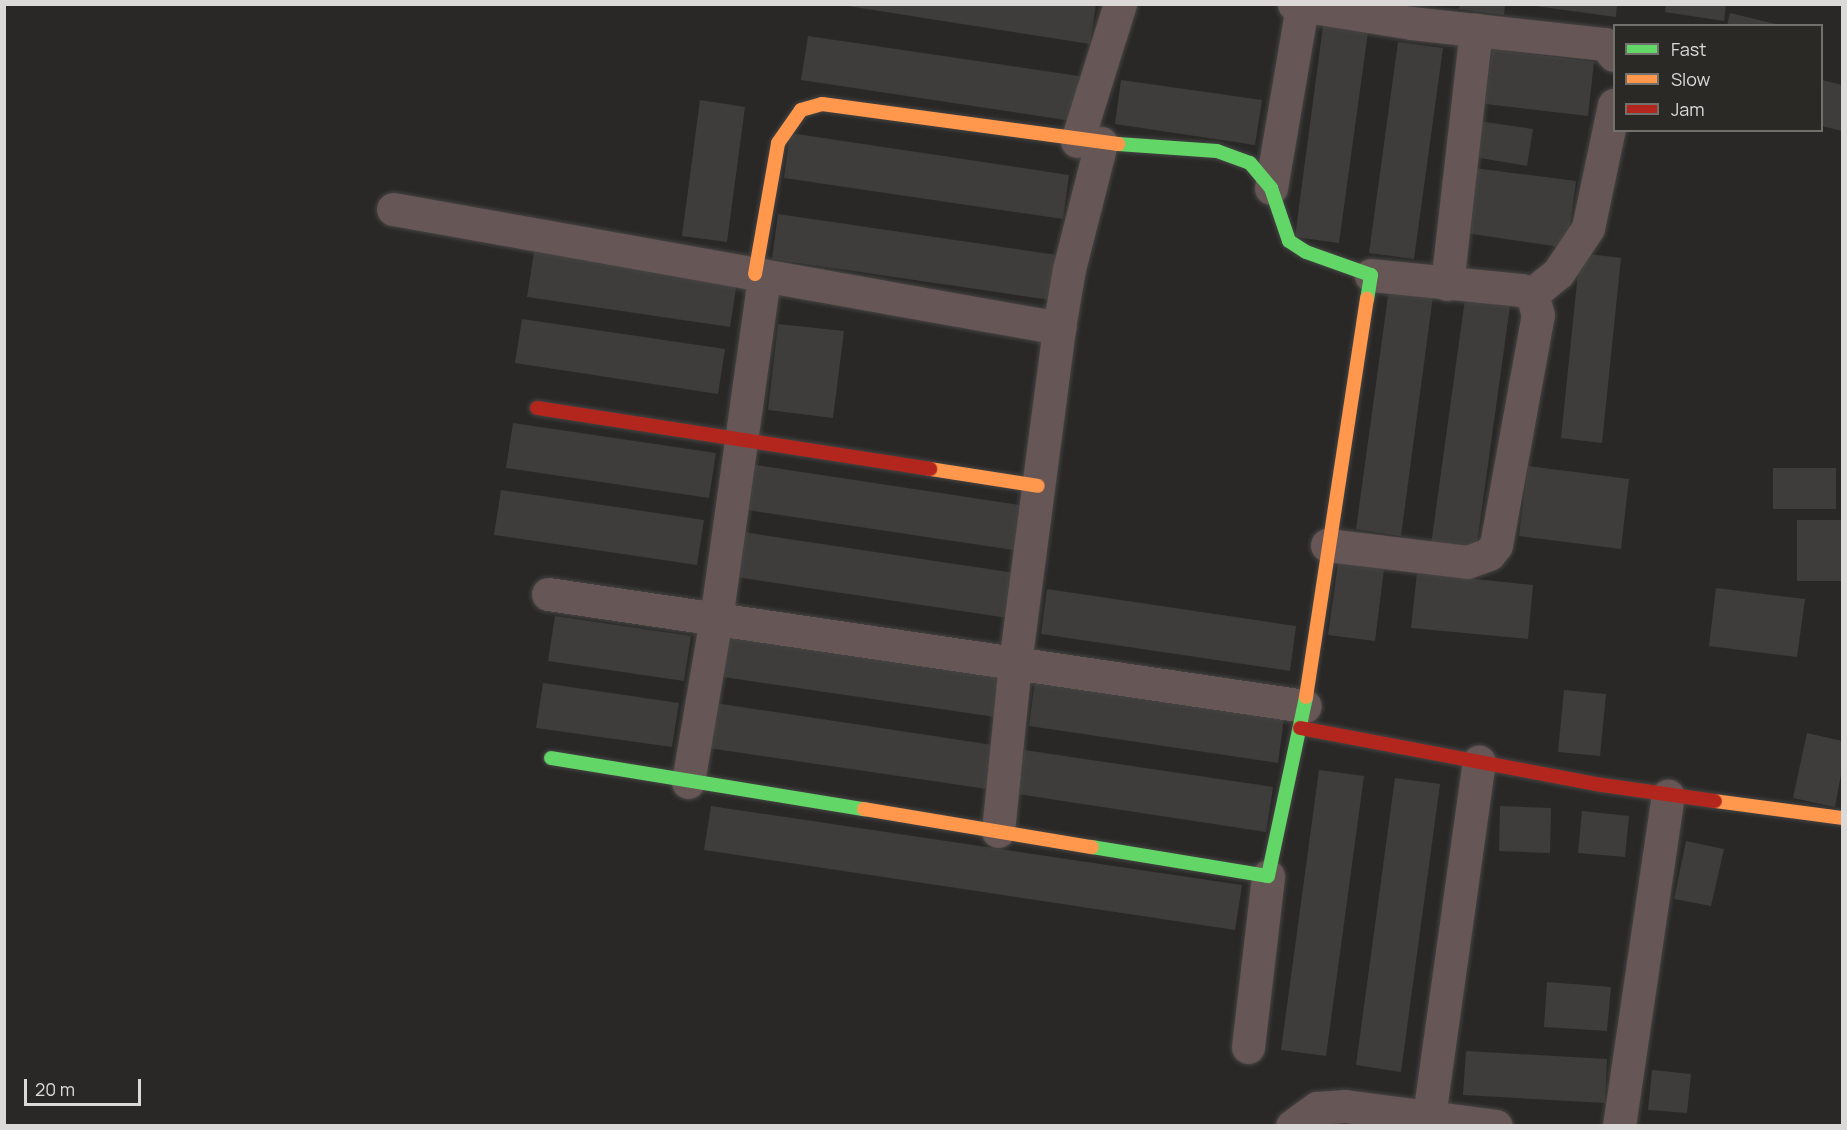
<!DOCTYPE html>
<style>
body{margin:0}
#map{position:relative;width:1847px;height:1130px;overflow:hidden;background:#292827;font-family:Manrope,sans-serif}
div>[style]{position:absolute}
.building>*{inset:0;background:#3e3d3c}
.roads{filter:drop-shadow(0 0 2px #454443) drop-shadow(0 0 2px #454443)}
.street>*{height:33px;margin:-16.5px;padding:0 16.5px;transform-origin:16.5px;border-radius:16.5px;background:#665655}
.fast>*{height:14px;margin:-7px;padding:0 7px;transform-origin:7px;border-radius:7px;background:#63d668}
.slow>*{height:14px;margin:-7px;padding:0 7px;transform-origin:7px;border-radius:7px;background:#ff974d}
.jam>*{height:14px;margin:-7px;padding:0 7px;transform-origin:7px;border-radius:7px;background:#b3261e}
span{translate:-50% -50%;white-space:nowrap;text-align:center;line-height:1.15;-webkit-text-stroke:4.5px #2a2926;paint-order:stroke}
.frame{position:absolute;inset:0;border:6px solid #dbdad8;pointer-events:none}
.legend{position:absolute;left:1613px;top:24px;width:210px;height:108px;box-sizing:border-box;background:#2a2926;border:2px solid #71706d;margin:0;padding:8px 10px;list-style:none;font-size:18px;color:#dbdad8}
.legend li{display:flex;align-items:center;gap:12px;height:30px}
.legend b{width:30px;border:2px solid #71706d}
.scale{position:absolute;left:24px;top:1079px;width:117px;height:27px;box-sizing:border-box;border:3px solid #dbdad8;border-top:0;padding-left:8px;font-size:18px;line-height:21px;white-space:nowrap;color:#dbdad8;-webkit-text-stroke:4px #2a2926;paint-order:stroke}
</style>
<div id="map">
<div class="building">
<div style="clip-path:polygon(835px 4px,1096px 4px,1090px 44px)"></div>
<div style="clip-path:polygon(1460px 4px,1505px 4px,1504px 15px,1459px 9px)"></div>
<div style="clip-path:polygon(1521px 4px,1617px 4px,1616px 17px)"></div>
<div style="clip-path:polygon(1666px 4px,1726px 4px,1724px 21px,1665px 12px)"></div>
<div style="clip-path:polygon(1730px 13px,1780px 25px,1780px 26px,1727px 26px)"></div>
<div style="clip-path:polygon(1323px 26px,1368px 32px,1339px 243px,1295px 237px)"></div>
<div style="clip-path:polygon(808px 36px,1086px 77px,1079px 122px,801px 80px)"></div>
<div style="clip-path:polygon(1398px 42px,1443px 48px,1414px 259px,1369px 253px)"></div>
<div style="clip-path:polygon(1492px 49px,1594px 62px,1588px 116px,1485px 104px)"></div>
<div style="clip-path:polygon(1121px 80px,1262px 100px,1255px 145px,1115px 124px)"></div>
<div style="clip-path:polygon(1822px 80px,1842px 85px,1842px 131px,1822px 126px)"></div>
<div style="clip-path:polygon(700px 100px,745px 107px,727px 242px,682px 236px)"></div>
<div style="clip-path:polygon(1479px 121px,1533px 129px,1527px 166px,1474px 157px)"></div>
<div style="clip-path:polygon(790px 133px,1069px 175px,1063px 219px,784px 178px)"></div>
<div style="clip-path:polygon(1474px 168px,1576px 181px,1567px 248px,1465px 233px)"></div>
<div style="clip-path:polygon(778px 214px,1057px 255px,1050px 300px,772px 259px)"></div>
<div style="clip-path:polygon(534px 252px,737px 282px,730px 327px,527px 297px)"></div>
<div style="clip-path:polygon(1580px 253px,1621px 258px,1602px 443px,1561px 438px)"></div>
<div style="clip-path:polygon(1389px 289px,1433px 296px,1401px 536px,1356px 529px)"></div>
<div style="clip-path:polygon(1465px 299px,1510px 306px,1476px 551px,1431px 545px)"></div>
<div style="clip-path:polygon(522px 319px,725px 349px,718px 394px,515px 363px)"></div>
<div style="clip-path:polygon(778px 324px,844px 331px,833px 418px,768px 410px)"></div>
<div style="clip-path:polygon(513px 423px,716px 453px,709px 498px,506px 468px)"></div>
<div style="clip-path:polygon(749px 464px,1027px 506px,1020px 551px,741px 509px)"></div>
<div style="clip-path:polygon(1528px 466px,1629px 479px,1621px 549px,1519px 536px)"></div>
<div style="clip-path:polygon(1773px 468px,1836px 468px,1836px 509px,1773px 509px)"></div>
<div style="clip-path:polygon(501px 490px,704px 520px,697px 565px,494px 535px)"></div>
<div style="clip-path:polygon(1797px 520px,1842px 520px,1842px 581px,1797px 581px)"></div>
<div style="clip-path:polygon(736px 531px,1015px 573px,1008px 618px,729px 576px)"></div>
<div style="clip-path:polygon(1338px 563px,1384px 569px,1375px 641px,1328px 635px)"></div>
<div style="clip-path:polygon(1417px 573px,1533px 585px,1528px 639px,1411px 628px)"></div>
<div style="clip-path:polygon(1716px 588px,1805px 599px,1797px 657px,1709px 646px)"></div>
<div style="clip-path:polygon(1047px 589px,1296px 626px,1290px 671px,1041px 634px)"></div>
<div style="clip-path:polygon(555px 616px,691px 636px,684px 681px,548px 661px)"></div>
<div style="clip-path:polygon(724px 631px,1002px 673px,995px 717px,716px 676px)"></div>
<div style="clip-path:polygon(1035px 681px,1284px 718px,1278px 763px,1029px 726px)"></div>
<div style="clip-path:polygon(543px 683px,679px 703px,672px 747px,536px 728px)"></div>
<div style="clip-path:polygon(1564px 690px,1606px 694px,1600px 756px,1558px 752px)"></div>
<div style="clip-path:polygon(715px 703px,993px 745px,987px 789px,708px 748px)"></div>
<div style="clip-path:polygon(1807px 733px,1842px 741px,1842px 769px,1835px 807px,1793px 798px)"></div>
<div style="clip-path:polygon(1024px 750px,1273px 787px,1266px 832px,1017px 794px)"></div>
<div style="clip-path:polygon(1319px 770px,1364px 776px,1326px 1056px,1281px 1050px)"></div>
<div style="clip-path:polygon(1395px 778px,1440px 784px,1401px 1072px,1356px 1065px)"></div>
<div style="clip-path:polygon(711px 806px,1242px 885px,1235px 930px,704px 850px)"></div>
<div style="clip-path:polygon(1500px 806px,1551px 808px,1550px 853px,1499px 851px)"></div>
<div style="clip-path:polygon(1582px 811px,1629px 816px,1625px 857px,1578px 853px)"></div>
<div style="clip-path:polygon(1686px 841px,1724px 849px,1711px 906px,1674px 899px)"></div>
<div style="clip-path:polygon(1547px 982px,1611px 987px,1607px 1031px,1544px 1027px)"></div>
<div style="clip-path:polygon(1466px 1051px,1607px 1059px,1605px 1103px,1463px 1095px)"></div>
<div style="clip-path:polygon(1652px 1070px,1691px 1074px,1687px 1113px,1648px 1110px)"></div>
</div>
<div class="roads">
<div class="street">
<div style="left:1294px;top:4px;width:119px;rotate:9.2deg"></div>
<div style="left:1411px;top:23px;width:195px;rotate:6.2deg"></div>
<div style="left:1605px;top:44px;width:14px;rotate:51deg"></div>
<div style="left:1077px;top:141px;width:144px;rotate:-72.6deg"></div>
<div style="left:1271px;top:188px;width:185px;rotate:-80.3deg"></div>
<div style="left:393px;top:209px;width:677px;rotate:10.13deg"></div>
<div style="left:1059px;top:328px;width:60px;rotate:-80.4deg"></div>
<div style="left:1069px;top:269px;width:130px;rotate:-75.7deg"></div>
<div style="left:1447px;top:284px;width:256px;rotate:-83.5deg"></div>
<div style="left:1532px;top:294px;width:33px;rotate:-39deg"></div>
<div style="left:1558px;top:273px;width:54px;rotate:-56.3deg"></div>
<div style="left:1588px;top:228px;width:126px;rotate:-78.1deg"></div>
<div style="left:1327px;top:545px;width:141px;rotate:6.9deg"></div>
<div style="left:1467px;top:562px;width:23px;rotate:-20deg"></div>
<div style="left:1489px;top:554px;width:11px;rotate:-52deg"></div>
<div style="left:1496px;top:545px;width:234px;rotate:-79.7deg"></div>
<div style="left:1538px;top:315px;width:22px;rotate:-106deg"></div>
<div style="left:1532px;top:294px;width:12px;rotate:-160deg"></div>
<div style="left:1521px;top:290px;width:151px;rotate:-174.3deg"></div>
<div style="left:548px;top:594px;width:765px;rotate:8.42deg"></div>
<div style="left:688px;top:782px;width:165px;rotate:-80.3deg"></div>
<div style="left:716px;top:619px;width:346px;rotate:-82deg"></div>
<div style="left:998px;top:831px;width:169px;rotate:-84.2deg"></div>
<div style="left:1015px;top:663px;width:338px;rotate:-82.5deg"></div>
<div style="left:1248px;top:1047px;width:172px;rotate:-83.3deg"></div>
<div style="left:1429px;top:1116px;width:358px;rotate:-82deg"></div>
<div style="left:1292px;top:1126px;width:31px;rotate:-36deg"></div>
<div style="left:1317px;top:1108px;width:28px;rotate:-4deg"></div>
<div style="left:1345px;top:1106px;width:152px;rotate:7.5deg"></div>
<div style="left:1619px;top:1126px;width:334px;rotate:-81.6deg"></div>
</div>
<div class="fast">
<div style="left:1118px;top:144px;width:99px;rotate:4deg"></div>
<div style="left:1217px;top:151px;width:35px;rotate:20deg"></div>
<div style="left:1250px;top:163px;width:33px;rotate:50deg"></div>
<div style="left:1271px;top:188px;width:56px;rotate:71.2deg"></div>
<div style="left:1289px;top:241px;width:20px;rotate:33deg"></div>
<div style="left:1306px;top:252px;width:69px;rotate:19.5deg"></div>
<div style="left:1371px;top:275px;width:24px;rotate:99deg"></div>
<div style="left:551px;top:758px;width:317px;rotate:9.3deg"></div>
<div style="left:1092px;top:847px;width:178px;rotate:9.4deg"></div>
<div style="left:1268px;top:876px;width:183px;rotate:-78deg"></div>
</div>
<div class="slow">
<div style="left:755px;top:274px;width:133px;rotate:-80deg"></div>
<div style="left:778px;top:143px;width:40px;rotate:-55.1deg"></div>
<div style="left:801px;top:110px;width:22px;rotate:-16deg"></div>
<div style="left:822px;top:104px;width:299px;rotate:7.7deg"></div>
<div style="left:930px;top:469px;width:109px;rotate:8.9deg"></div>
<div style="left:1306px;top:697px;width:403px;rotate:-81.3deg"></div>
<div style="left:1715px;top:801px;width:128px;rotate:7.6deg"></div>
<div style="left:864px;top:809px;width:231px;rotate:9.5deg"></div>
</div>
<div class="jam">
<div style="left:537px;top:408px;width:398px;rotate:8.8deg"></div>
<div style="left:1300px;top:728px;width:307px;rotate:10.7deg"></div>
<div style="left:1602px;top:785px;width:114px;rotate:8.1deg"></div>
</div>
</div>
<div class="frame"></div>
<ul class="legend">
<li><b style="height:8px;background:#63d668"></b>Fast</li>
<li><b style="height:8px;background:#ff974d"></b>Slow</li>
<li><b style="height:8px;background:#b3261e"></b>Jam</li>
</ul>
<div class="scale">20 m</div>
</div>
